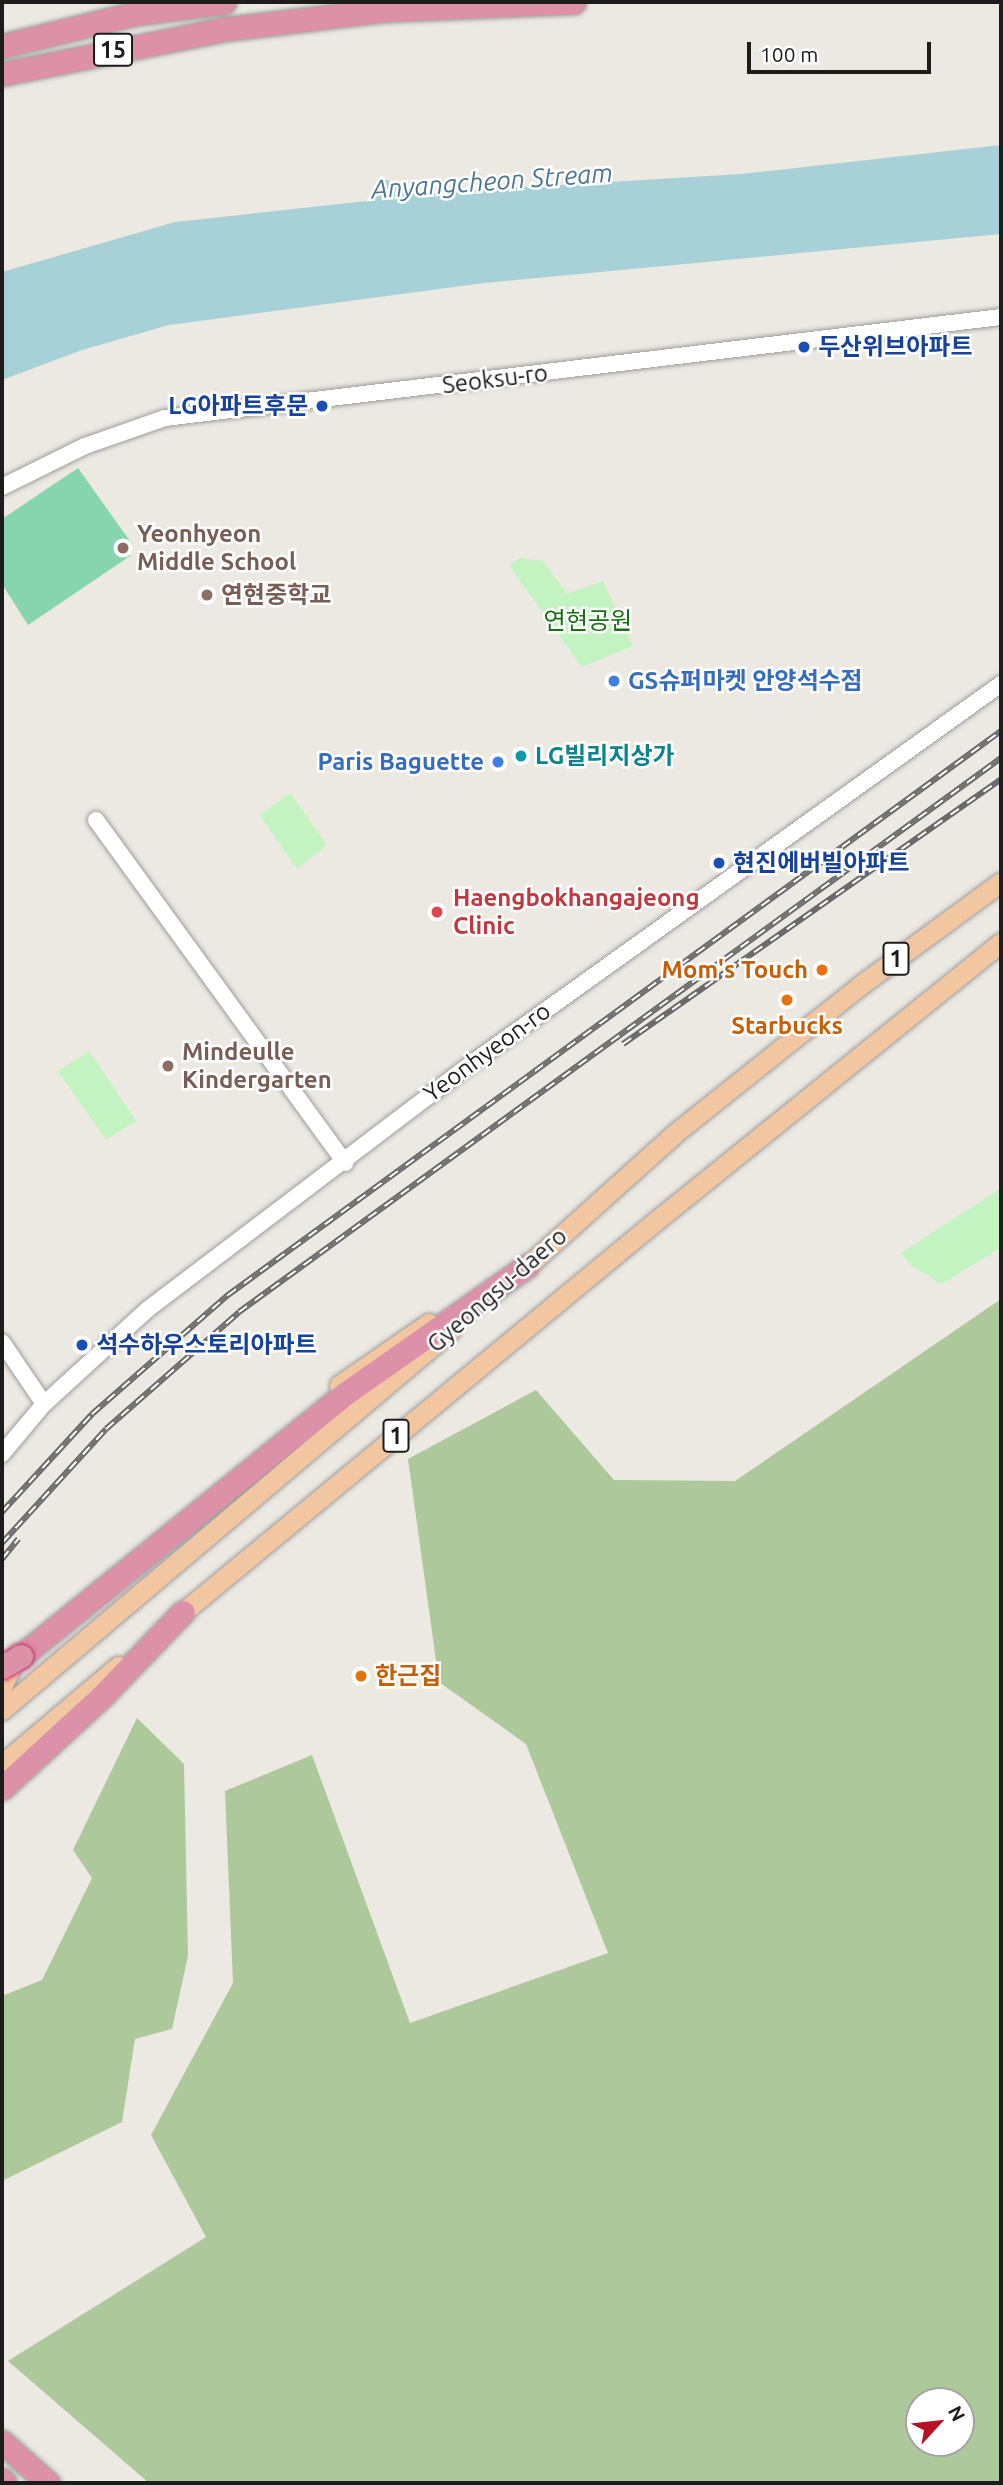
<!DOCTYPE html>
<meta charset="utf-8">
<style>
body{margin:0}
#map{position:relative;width:1003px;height:2485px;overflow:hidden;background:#ece8e2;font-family:Ubuntu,"Noto Sans KR",sans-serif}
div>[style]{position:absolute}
.forest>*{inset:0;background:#adc89b}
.park>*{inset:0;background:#c4f3c2}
.pitch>*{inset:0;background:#87d5ae}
.water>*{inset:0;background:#a7d1d6}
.roads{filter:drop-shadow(0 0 2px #9d9d9d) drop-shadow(0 0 2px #9d9d9d)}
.minor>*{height:16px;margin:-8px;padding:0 8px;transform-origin:8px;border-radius:8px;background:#fff}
.major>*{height:19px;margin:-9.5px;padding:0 9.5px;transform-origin:9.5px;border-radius:9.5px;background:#f2c6a1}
.highway>*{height:23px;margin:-11.5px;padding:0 11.5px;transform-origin:11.5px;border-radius:11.5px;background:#dd91a8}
.rail>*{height:6px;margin-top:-3px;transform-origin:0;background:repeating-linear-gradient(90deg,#fff 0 10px,#6a6a6a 0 20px);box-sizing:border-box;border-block:2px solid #6a6a6a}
.bridges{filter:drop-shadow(0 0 2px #c63476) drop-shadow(0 0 2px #c63476)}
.highway-bridge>*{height:23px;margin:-11.5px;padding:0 11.5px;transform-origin:11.5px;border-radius:11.5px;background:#dd91a8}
.dots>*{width:19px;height:19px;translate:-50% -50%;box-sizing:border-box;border:4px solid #fff;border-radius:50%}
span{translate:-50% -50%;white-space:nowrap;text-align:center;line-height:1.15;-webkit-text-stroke:5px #fff;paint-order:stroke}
.shield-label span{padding:2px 5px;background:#fff;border:2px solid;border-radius:5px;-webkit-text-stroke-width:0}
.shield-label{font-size:23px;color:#1c1c1c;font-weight:700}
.transit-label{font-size:24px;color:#164399;font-weight:700}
.left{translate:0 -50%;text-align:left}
.right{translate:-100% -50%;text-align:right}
.street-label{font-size:24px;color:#1c1c1c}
.education-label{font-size:24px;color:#785e54;font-weight:700}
.park-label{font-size:24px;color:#186f15}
.shop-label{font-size:24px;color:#366cbe;font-weight:700}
.culture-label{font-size:24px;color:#0d838f;font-weight:700}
.health-label{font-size:24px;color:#be3a42;font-weight:700}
.food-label{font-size:24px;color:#c56008;font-weight:700}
.water-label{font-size:26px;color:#4c7894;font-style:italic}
.frame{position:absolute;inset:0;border:4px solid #1c1c1c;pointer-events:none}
.north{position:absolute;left:905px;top:2387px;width:70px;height:70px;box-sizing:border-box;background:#fff;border:2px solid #a4a4a4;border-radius:50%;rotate:63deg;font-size:19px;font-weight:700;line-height:28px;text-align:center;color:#1c1c1c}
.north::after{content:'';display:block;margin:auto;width:24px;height:32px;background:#b51225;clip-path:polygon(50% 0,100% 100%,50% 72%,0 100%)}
.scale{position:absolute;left:747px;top:42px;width:184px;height:32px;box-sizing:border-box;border:4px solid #1c1c1c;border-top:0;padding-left:9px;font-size:21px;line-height:24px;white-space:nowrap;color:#1c1c1c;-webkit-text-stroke:5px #fff;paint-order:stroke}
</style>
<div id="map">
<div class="forest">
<div style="clip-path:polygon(evenodd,1001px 1299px,1001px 2483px,149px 2483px,8px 2361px,206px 2237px,151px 2135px,233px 1983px,225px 1791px,312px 1755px,410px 2023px,608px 1953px,526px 1744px,439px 1682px,408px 1459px,536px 1390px,614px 1480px,735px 1481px,1001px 1299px,919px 2401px,961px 2401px,961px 2443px,919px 2443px,919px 2401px)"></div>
<div style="clip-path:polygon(137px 1718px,184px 1764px,188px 1956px,172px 2029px,135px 2039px,122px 2122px,2px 2181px,2px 1996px,42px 1980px,92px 1878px,73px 1850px)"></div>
</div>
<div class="park">
<div style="clip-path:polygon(519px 558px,543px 561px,567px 594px,603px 581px,633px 646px,582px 667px,509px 565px)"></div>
<div style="clip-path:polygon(290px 793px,327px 845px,297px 869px,260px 815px)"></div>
<div style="clip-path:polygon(89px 1051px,136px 1121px,106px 1140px,58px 1071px)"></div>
<div style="clip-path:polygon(1001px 1188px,1001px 1248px,941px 1284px,912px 1266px,901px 1253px)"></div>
</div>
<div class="pitch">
<div style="clip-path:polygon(78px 468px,132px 544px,130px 556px,28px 625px,2px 584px,2px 519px)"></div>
</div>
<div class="water">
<div style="clip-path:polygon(1001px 145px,1001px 234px,484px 283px,169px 325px,82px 350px,2px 380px,2px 272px,175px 222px,367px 201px,385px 179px,415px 194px,741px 174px)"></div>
</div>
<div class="roads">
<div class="minor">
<div style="left:2px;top:487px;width:93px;rotate:-26.3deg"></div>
<div style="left:85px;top:446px;width:85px;rotate:-19.3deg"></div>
<div style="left:165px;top:418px;width:842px;rotate:-6.89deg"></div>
<div style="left:96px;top:820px;width:424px;rotate:54deg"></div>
<div style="left:2px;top:1342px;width:75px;rotate:55.9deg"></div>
<div style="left:2px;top:1454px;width:65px;rotate:-50deg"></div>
<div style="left:44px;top:1404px;width:141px;rotate:-42.4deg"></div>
<div style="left:148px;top:1309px;width:407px;rotate:-37.2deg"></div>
<div style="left:472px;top:1063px;width:651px;rotate:-35.62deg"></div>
</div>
<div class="major">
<div style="left:516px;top:1276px;width:212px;rotate:-41.9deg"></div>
<div style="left:674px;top:1134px;width:246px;rotate:-38.6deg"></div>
<div style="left:866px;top:981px;width:167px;rotate:-36.3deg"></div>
<div style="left:339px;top:1385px;width:109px;rotate:-34.6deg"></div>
<div style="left:171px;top:1622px;width:631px;rotate:-39.6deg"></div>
<div style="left:657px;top:1220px;width:442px;rotate:-38.9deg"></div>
<div style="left:2px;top:1687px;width:38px;rotate:-65deg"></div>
<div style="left:2px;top:1710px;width:587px;rotate:-40.23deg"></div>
<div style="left:2px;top:1764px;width:152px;rotate:-40.2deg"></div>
</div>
<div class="highway">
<div style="left:2px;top:46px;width:135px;rotate:-13.7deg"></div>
<div style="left:133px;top:14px;width:92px;rotate:-7.5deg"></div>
<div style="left:2px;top:74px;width:227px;rotate:-11.4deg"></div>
<div style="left:225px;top:29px;width:160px;rotate:-6.8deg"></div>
<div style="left:384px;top:10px;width:190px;rotate:-2.4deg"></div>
<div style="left:21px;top:1656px;width:418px;rotate:-39deg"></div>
<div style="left:346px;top:1393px;width:221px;rotate:-35.1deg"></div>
<div style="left:2px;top:1788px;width:137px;rotate:-42.6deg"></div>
<div style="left:103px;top:1695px;width:115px;rotate:-46.1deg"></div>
<div style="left:2px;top:2442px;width:62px;rotate:41.7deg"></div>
<div style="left:2px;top:2480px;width:4px;rotate:45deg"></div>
</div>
</div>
<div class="rail">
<div style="left:623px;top:1044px;width:462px;rotate:-35deg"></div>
<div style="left:2px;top:1512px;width:133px;rotate:-47.4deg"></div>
<div style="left:92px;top:1414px;width:181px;rotate:-41.2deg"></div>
<div style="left:228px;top:1295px;width:957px;rotate:-36.12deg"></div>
<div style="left:2px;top:1543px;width:154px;rotate:-47.6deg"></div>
<div style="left:106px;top:1429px;width:177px;rotate:-41.3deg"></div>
<div style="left:239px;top:1312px;width:942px;rotate:-36.02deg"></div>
<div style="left:2px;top:1559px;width:26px;rotate:-51deg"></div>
</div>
<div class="bridges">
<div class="highway-bridge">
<div style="left:2px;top:1667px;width:22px;rotate:-30deg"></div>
</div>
</div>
<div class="dots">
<div style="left:804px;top:347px;background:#1a4fb4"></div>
<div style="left:322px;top:406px;background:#1a4fb4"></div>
<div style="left:123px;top:548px;background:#8d6e63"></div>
<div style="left:207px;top:595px;background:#8d6e63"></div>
<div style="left:614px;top:681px;background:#3f7fe0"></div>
<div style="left:521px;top:756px;background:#0f9aa8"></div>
<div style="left:498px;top:762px;background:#3f7fe0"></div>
<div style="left:719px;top:863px;background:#1a4fb4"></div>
<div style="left:437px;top:912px;background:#e0444e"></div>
<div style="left:822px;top:970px;background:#e8710a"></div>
<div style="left:787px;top:1000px;background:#e8710a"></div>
<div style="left:168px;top:1066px;background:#8d6e63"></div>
<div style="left:82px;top:1345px;background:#1a4fb4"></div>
<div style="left:361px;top:1676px;background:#e8710a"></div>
</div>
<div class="shield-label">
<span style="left:113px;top:50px">15</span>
<span style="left:896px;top:959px">1</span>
<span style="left:396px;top:1436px">1</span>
</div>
<div class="transit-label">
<span class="left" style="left:818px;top:347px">두산위브아파트</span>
<span class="right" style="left:308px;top:406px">LG아파트후문</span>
<span class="left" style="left:733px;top:863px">현진에버빌아파트</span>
<span class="left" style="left:96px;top:1345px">석수하우스토리아파트</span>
</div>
<div class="street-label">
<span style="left:495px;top:379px;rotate:-7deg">Seoksu-ro</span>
<span style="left:487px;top:1052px;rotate:-36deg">Yeonhyeon-ro</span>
<span style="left:497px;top:1290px;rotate:-41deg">Gyeongsu-daero</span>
</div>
<div class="education-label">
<span class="left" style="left:137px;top:548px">Yeonhyeon<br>Middle School</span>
<span class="left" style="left:221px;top:595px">연현중학교</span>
<span class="left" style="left:182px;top:1066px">Mindeulle<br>Kindergarten</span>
</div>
<div class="park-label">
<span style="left:588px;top:621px">연현공원</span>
</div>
<div class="shop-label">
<span class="left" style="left:628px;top:681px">GS슈퍼마켓 안양석수점</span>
<span class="right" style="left:484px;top:762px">Paris Baguette</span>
</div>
<div class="culture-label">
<span class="left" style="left:535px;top:756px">LG빌리지상가</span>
</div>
<div class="health-label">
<span class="left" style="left:453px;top:912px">Haengbokhangajeong<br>Clinic</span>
</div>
<div class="food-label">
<span class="right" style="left:808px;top:970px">Mom's Touch</span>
<span style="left:787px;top:1026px">Starbucks</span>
<span class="left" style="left:375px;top:1676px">한근집</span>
</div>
<div class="water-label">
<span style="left:492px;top:181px;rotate:-4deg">Anyangcheon Stream</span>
</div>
<div class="frame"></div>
<div class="north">N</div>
<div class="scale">100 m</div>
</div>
